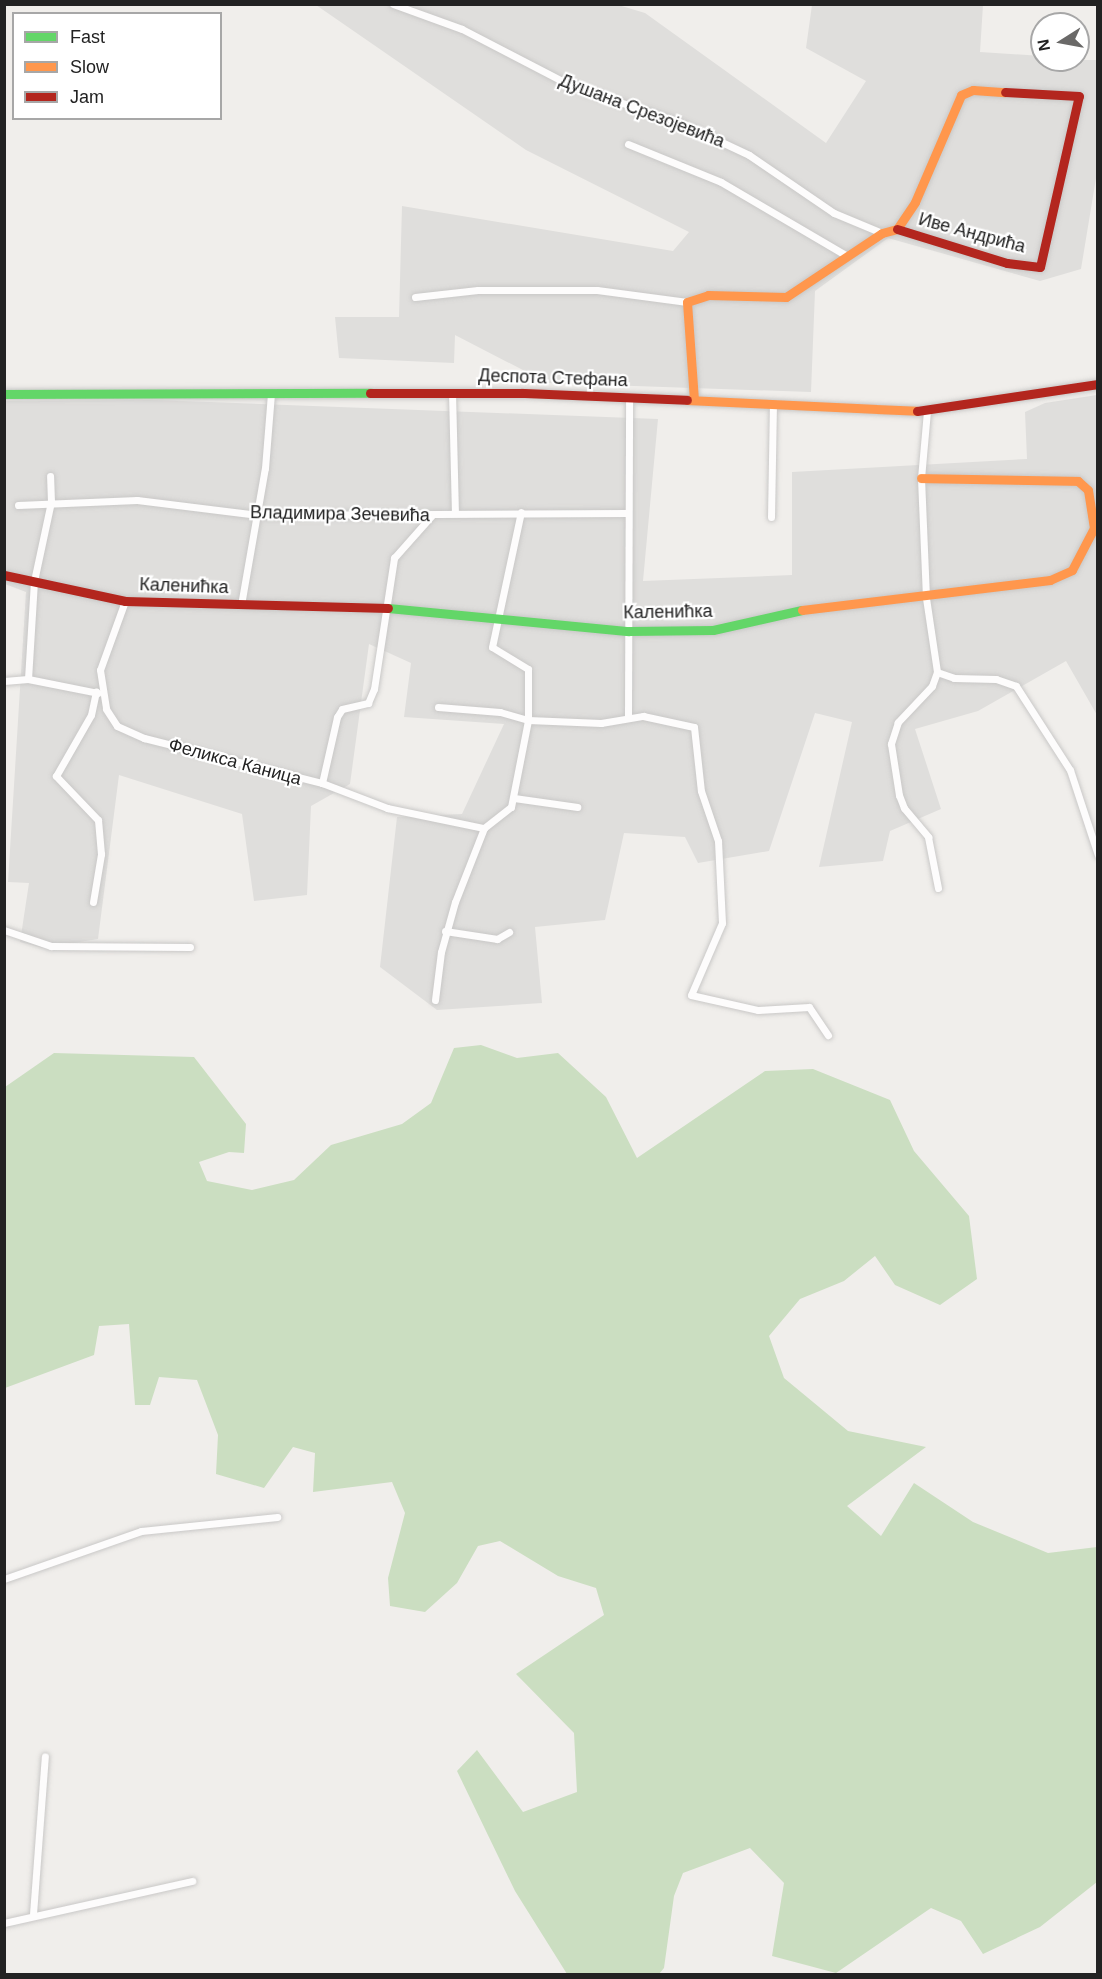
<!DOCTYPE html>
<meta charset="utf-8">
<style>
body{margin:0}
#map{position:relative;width:1102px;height:1979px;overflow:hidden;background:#f0eeeb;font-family:Helvetica,sans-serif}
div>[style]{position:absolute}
.residential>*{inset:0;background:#dfdedc}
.forest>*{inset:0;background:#cbdec1}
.roads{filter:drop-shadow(0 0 2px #c9c8c7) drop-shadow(0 0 2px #c9c8c7)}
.street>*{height:7px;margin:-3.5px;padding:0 3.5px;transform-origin:3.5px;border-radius:3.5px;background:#fdfcfc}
.fast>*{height:9px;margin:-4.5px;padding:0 4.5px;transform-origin:4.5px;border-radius:4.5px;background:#63d668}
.slow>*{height:9px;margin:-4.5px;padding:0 4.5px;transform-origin:4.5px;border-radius:4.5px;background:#ff974d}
.jam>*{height:9px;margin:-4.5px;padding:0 4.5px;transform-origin:4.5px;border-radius:4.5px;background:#b3261e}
span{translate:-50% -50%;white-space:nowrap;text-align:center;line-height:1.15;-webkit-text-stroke:4.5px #fff;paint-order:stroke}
.street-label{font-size:18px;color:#222}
.frame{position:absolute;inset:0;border:6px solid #222;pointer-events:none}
.legend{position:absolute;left:12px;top:12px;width:210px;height:108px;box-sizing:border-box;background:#fff;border:2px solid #a7a7a7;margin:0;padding:8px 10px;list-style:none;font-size:18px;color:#222}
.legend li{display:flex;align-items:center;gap:12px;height:30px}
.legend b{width:30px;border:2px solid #a7a7a7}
.north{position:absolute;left:1030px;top:12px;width:60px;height:60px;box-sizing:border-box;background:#fff;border:2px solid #a7a7a7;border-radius:50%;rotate:259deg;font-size:16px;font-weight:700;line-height:24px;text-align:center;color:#222}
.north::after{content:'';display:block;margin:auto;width:21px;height:27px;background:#6a6968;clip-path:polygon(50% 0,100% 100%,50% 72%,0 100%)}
</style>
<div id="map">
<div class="residential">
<div style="clip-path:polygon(615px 4px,645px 13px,826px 143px,866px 81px,806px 48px,812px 5px,983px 5px,980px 52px,1042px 56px,1042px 60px,1097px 60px,1097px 172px,1081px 269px,1040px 281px,888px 238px,815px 291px,811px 392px,548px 383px,455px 335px,454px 363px,339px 358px,335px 317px,399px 317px,402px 206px,673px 251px,689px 232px,526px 150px,316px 5px)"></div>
<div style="clip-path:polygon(1097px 395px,1097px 715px,1066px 661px,978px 711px,915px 729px,941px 809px,890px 831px,883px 861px,819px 867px,852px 722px,815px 713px,769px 851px,698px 863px,685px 837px,624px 833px,605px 920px,535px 927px,542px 1003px,437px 1010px,380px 967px,397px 817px,462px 814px,504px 724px,404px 717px,411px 663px,369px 644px,350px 784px,311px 806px,307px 895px,254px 901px,242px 814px,119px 775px,98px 939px,43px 948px,20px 942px,29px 883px,8px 882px,26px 592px,5px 584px,4px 401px,156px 400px,658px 419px,643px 581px,792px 575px,792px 472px,1027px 459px,1025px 412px,1045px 403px)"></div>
</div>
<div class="forest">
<div style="clip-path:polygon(481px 1045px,517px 1058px,558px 1053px,606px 1097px,637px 1158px,765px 1071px,813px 1069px,890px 1100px,914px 1151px,969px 1216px,977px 1279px,940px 1305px,895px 1285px,875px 1256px,844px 1281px,800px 1299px,769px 1336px,784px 1378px,848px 1431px,926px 1447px,847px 1506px,881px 1536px,914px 1483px,973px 1522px,1048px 1553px,1097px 1547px,1097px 1882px,1040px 1927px,983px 1954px,961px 1921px,931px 1908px,836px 1973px,772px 1956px,784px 1883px,750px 1848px,683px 1873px,674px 1896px,664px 1968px,659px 1974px,567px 1974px,515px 1891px,457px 1771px,477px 1750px,523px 1812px,577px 1792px,574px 1733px,516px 1674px,604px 1615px,596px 1588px,558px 1576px,500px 1541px,478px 1546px,457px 1583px,425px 1612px,390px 1606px,388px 1578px,405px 1513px,392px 1482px,313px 1492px,315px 1453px,293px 1447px,264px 1488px,216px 1474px,218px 1435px,197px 1380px,159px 1377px,150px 1405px,135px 1405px,129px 1324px,99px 1326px,94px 1355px,5px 1388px,5px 1087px,54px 1053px,194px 1057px,246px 1124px,244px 1153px,229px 1152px,199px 1162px,207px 1181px,252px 1190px,294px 1180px,331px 1145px,402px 1124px,431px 1103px,454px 1048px)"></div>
</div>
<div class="roads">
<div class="street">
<div style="left:393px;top:4px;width:73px;rotate:19.9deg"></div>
<div style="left:462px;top:29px;width:124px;rotate:27.4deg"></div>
<div style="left:572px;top:86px;width:113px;rotate:18.6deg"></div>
<div style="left:679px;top:122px;width:77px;rotate:25.2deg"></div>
<div style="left:749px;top:155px;width:103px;rotate:34.3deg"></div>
<div style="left:834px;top:213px;width:52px;rotate:22.6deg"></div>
<div style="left:628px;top:144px;width:100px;rotate:22.2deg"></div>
<div style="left:721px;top:182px;width:146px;rotate:30.4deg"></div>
<div style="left:415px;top:297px;width:63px;rotate:-6.3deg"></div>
<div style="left:478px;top:290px;width:119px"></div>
<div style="left:597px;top:290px;width:91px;rotate:7.6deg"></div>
<div style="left:452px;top:392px;width:121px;rotate:88.6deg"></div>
<div style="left:927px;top:411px;width:67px;rotate:95.1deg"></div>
<div style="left:921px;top:478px;width:120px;rotate:87.6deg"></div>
<div style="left:926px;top:598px;width:75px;rotate:81.5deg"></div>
<div style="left:937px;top:672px;width:15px;rotate:110deg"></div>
<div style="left:932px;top:686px;width:50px;rotate:133.4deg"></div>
<div style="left:898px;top:722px;width:23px;rotate:108deg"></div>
<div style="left:891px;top:744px;width:52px;rotate:81.1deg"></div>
<div style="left:899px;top:795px;width:14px;rotate:69deg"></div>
<div style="left:904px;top:808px;width:38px;rotate:50deg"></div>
<div style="left:928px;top:837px;width:52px;rotate:78.9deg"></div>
<div style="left:18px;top:505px;width:119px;rotate:-2.4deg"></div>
<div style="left:137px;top:500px;width:122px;rotate:7.1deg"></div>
<div style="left:258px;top:515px;width:370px;rotate:-0.3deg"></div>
<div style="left:771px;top:517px;width:113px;rotate:-89deg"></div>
<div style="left:125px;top:601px;width:73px;rotate:109.9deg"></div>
<div style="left:100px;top:670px;width:39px;rotate:81deg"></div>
<div style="left:106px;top:709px;width:20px;rotate:57deg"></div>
<div style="left:117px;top:726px;width:30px;rotate:24deg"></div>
<div style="left:144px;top:738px;width:184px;rotate:14.2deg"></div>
<div style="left:322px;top:783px;width:70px;rotate:21deg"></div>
<div style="left:387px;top:808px;width:99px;rotate:11.7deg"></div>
<div style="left:241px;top:605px;width:139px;rotate:-80.1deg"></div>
<div style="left:265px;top:468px;width:75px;rotate:-85.4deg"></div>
<div style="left:937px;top:672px;width:18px;rotate:19deg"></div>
<div style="left:954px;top:678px;width:42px;rotate:1.4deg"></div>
<div style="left:996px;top:679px;width:21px;rotate:19deg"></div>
<div style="left:1016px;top:686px;width:100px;rotate:57.3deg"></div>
<div style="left:1070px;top:770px;width:89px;rotate:71.8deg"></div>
<div style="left:28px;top:679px;width:98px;rotate:-86.5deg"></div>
<div style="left:34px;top:581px;width:81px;rotate:-77.9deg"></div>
<div style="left:51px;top:502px;width:26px;rotate:-92deg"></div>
<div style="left:4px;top:681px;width:24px;rotate:-5deg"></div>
<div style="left:28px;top:679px;width:71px;rotate:11.3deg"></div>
<div style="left:438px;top:707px;width:62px;rotate:4.6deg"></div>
<div style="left:500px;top:712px;width:29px;rotate:16deg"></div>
<div style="left:528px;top:720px;width:73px;rotate:2.4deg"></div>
<div style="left:601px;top:723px;width:43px;rotate:-9.5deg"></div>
<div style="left:643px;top:716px;width:52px;rotate:12.2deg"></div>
<div style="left:694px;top:727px;width:64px;rotate:83.8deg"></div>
<div style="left:701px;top:791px;width:53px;rotate:71.2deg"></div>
<div style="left:718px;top:841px;width:82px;rotate:87.2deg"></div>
<div style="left:722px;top:923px;width:78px;rotate:113.3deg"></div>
<div style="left:691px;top:995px;width:69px;rotate:12.6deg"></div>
<div style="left:758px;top:1010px;width:51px;rotate:-3.4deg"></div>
<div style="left:809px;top:1007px;width:34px;rotate:56deg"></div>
<div style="left:628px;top:716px;width:319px;rotate:-89.8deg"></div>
<div style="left:322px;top:783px;width:68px;rotate:-77.2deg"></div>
<div style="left:337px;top:717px;width:9px;rotate:-58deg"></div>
<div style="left:342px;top:709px;width:27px;rotate:-13deg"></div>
<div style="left:368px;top:703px;width:15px;rotate:-67deg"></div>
<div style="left:374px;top:689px;width:133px;rotate:-81.3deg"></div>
<div style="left:394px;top:558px;width:57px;rotate:-48.5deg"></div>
<div style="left:514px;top:798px;width:64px;rotate:8.1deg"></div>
<div style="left:93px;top:902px;width:49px;rotate:-80.5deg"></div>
<div style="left:101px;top:854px;width:34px;rotate:-95deg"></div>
<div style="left:98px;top:820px;width:61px;rotate:-133.7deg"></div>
<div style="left:56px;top:776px;width:70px;rotate:-60.2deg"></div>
<div style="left:91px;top:715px;width:24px;rotate:-78deg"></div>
<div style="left:4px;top:930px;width:50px;rotate:18.8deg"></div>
<div style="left:51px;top:946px;width:139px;rotate:0.4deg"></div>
<div style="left:445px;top:931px;width:53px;rotate:8.7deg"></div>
<div style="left:497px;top:939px;width:14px;rotate:-30deg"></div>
<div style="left:435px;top:1000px;width:48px;rotate:-82.9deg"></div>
<div style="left:441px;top:952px;width:52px;rotate:-74.4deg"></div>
<div style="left:455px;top:902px;width:79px;rotate:-68.6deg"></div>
<div style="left:484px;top:828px;width:34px;rotate:-38deg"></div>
<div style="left:511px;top:807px;width:89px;rotate:-78.9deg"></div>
<div style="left:528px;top:720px;width:51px;rotate:-90deg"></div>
<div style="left:528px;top:669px;width:42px;rotate:-148.6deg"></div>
<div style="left:492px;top:647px;width:138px;rotate:-77.9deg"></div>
<div style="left:4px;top:1579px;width:145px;rotate:-19.3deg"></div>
<div style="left:141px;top:1531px;width:137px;rotate:-5.9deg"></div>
<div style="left:33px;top:1914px;width:158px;rotate:-85.7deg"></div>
<div style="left:4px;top:1923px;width:193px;rotate:-12.6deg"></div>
</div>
<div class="fast">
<div style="left:4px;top:394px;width:366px;rotate:-0.2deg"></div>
<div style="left:388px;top:608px;width:242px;rotate:5.5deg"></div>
<div style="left:629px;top:631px;width:84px;rotate:-0.7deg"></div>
<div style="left:713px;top:630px;width:91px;rotate:-12.7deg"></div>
</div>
<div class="slow">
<div style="left:687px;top:400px;width:230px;rotate:2.7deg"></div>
<div style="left:694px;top:400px;width:98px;rotate:-94.1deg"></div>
<div style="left:687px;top:302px;width:22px;rotate:-18deg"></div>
<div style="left:708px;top:295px;width:78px;rotate:1.5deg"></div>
<div style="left:786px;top:297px;width:115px;rotate:-33.7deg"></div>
<div style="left:882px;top:233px;width:16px;rotate:-15deg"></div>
<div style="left:897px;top:229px;width:32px;rotate:-56deg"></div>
<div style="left:915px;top:202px;width:116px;rotate:-66.7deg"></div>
<div style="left:961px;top:95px;width:13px;rotate:-23deg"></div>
<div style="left:973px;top:90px;width:32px;rotate:4deg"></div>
<div style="left:802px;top:610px;width:250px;rotate:-6.9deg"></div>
<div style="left:1050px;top:580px;width:24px;rotate:-24deg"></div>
<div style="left:1072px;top:570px;width:47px;rotate:-62.4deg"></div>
<div style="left:1094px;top:528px;width:38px;rotate:-99deg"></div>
<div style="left:1088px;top:490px;width:13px;rotate:-138deg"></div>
<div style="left:1078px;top:481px;width:157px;rotate:-178.9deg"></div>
</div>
<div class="jam">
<div style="left:897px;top:229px;width:115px;rotate:17.2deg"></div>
<div style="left:1007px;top:263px;width:33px;rotate:7deg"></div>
<div style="left:1040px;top:267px;width:175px;rotate:-77.2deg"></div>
<div style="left:1079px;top:96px;width:74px;rotate:-176.9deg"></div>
<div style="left:370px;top:393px;width:153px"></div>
<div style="left:523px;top:393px;width:164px;rotate:2.4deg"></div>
<div style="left:917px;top:411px;width:183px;rotate:-8.5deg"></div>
<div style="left:4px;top:575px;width:124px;rotate:12.1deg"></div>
<div style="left:125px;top:601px;width:263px;rotate:1.5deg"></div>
</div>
</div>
<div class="street-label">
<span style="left:642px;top:111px;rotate:21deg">Душана Срезојевића</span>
<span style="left:972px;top:233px;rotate:15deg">Иве Андрића</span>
<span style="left:553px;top:378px;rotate:2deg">Деспота Стефана</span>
<span style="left:340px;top:514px;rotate:1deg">Владимира Зечевића</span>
<span style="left:184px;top:586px;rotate:2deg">Каленићка</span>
<span style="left:668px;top:612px;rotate:-1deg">Каленићка</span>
<span style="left:235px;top:762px;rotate:15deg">Феликса Каница</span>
</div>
<div class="frame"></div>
<ul class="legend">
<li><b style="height:8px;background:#63d668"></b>Fast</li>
<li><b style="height:8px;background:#ff974d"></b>Slow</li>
<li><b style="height:8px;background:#b3261e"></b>Jam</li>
</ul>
<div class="north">N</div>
</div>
